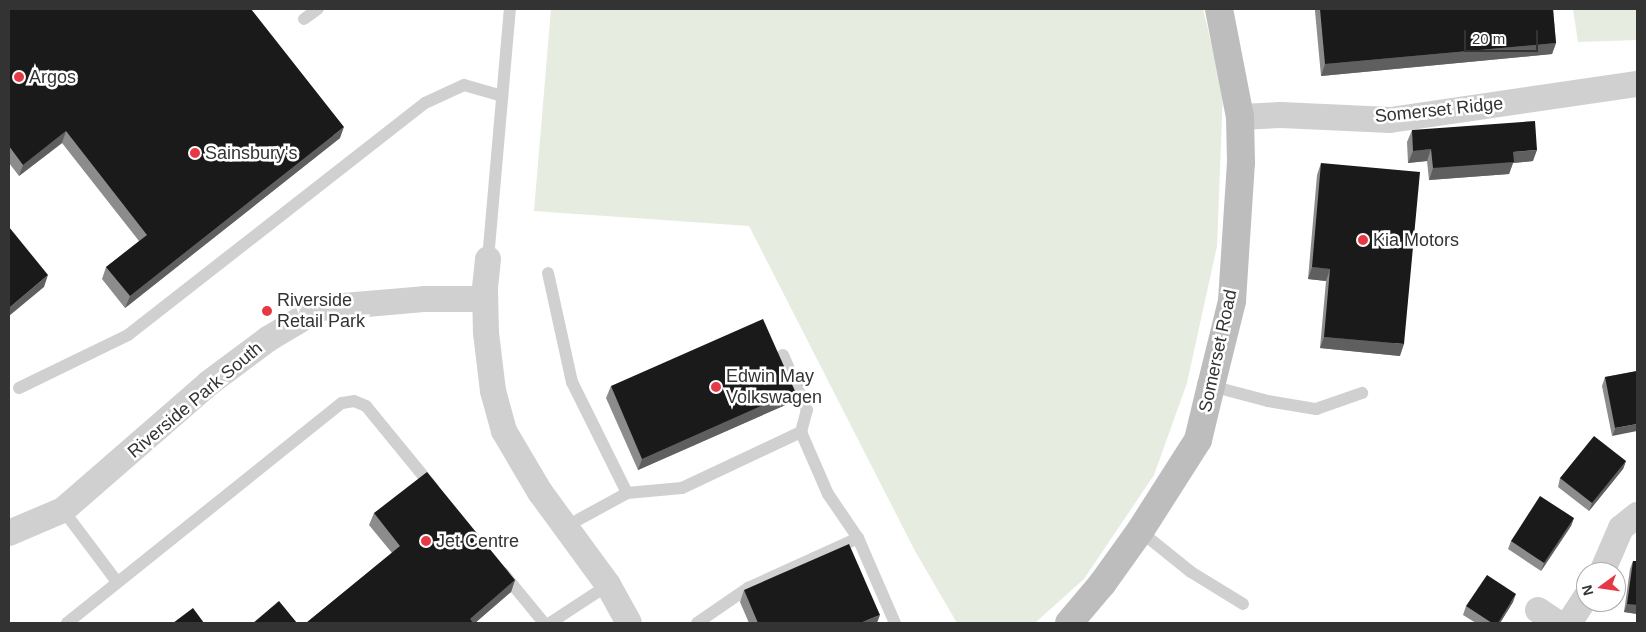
<!DOCTYPE html>
<style>
body{margin:0}
#map{position:relative;width:1646px;height:632px;overflow:hidden;background:#fff;font-family:Helvetica,sans-serif}
div>[style]{position:absolute}
.green>*{inset:0;background:#e6ecdf}
.lane>*{height:12px;margin:-6px;padding:0 6px;transform-origin:6px;border-radius:6px;background:#d0d0d0}
.street>*{height:26px;margin:-13px;padding:0 13px;transform-origin:13px;border-radius:13px;background:#d0d0d0}
.secondary>*{height:28px;margin:-14px;padding:0 14px;transform-origin:14px;border-radius:14px;background:#bdbdbd}
.wall>*{inset:0;background:#8c8c8c}
.shaded-wall>*{inset:0;background:#5f5f5f}
.building>*{inset:0;background:#1a1a1a}
.dots>*{width:14px;height:14px;translate:-50% -50%;box-sizing:border-box;border:2px solid #fff;border-radius:50%}
span{translate:-50% -50%;white-space:nowrap;text-align:center;line-height:1.15;-webkit-text-stroke:5px #fff;paint-order:stroke}
.poi-label{font-size:18px;color:#333}
.left{translate:0 -50%;text-align:left}
.street-label{font-size:18px;color:#333}
.frame{position:absolute;inset:0;border:10px solid #333;pointer-events:none}
.north{position:absolute;left:1576px;top:562px;width:50px;height:50px;box-sizing:border-box;background:#fff;border:1px solid #adadad;border-radius:50%;rotate:256deg;font-size:14px;font-weight:700;line-height:20px;text-align:center;color:#333}
.north::after{content:'';display:block;margin:auto;width:18px;height:22px;background:#e63946;clip-path:polygon(50% 0,100% 100%,50% 72%,0 100%)}
.scale{position:absolute;left:1464px;top:30px;width:74px;height:22px;box-sizing:border-box;border:2px solid #333;border-top:0;padding-left:6px;font-size:15px;line-height:18px;white-space:nowrap;color:#333;-webkit-text-stroke:4px #fff;paint-order:stroke}
</style>
<div id="map">
<div class="green">
<div style="clip-path:polygon(551px 9px,1203px 9px,1223px 92px,1217px 246px,1187px 383px,1154px 475px,1084px 579px,1035px 623px,957px 623px,915px 551px,749px 226px,534px 211px)"></div>
<div style="clip-path:polygon(1573px 9px,1637px 9px,1637px 40px,1578px 42px)"></div>
</div>
<div class="lane">
<div style="left:304px;top:19px;width:17px;rotate:-36deg"></div>
<div style="left:488px;top:259px;width:251px;rotate:-85deg"></div>
<div style="left:548px;top:273px;width:112px;rotate:77.6deg"></div>
<div style="left:572px;top:382px;width:124px;rotate:63.6deg"></div>
<div style="left:1211px;top:386px;width:59px;rotate:14.7deg"></div>
<div style="left:1268px;top:401px;width:49px;rotate:9.5deg"></div>
<div style="left:1316px;top:409px;width:49px;rotate:-19.2deg"></div>
<div style="left:19px;top:388px;width:121px;rotate:-25.9deg"></div>
<div style="left:128px;top:335px;width:377px;rotate:-38deg"></div>
<div style="left:425px;top:103px;width:43px;rotate:-24.8deg"></div>
<div style="left:464px;top:85px;width:40px;rotate:16deg"></div>
<div style="left:801px;top:432px;width:68px;rotate:66.5deg"></div>
<div style="left:828px;top:494px;width:53px;rotate:55.7deg"></div>
<div style="left:858px;top:538px;width:93px;rotate:66.5deg"></div>
<div style="left:63px;top:510px;width:90px;rotate:53.1deg"></div>
<div style="left:565px;top:527px;width:71px;rotate:-28.7deg"></div>
<div style="left:627px;top:493px;width:55px;rotate:-5.2deg"></div>
<div style="left:682px;top:488px;width:132px;rotate:-25.2deg"></div>
<div style="left:801px;top:432px;width:23px;rotate:-75deg"></div>
<div style="left:807px;top:410px;width:60px;rotate:-113.6deg"></div>
<div style="left:1140px;top:531px;width:65px;rotate:38.8deg"></div>
<div style="left:1191px;top:572px;width:61px;rotate:31.6deg"></div>
<div style="left:503px;top:573px;width:65px;rotate:50.6deg"></div>
<div style="left:67px;top:623px;width:352px;rotate:-38.7deg"></div>
<div style="left:342px;top:403px;width:12px;rotate:-9deg"></div>
<div style="left:354px;top:401px;width:13px;rotate:23deg"></div>
<div style="left:366px;top:406px;width:106px;rotate:50.7deg"></div>
<div style="left:550px;top:623px;width:69px;rotate:-33.2deg"></div>
<div style="left:697px;top:623px;width:62px;rotate:-34.5deg"></div>
<div style="left:748px;top:588px;width:121px;rotate:-24.4deg"></div>
</div>
<div class="street">
<div style="left:1240px;top:117px;width:41px;rotate:-2.8deg"></div>
<div style="left:1281px;top:115px;width:109px;rotate:2.6deg"></div>
<div style="left:1390px;top:120px;width:250px;rotate:-8.3deg"></div>
<div style="left:488px;top:259px;width:31px;rotate:96deg"></div>
<div style="left:485px;top:290px;width:43px;rotate:88.7deg"></div>
<div style="left:486px;top:333px;width:58px;rotate:83.1deg"></div>
<div style="left:493px;top:391px;width:41px;rotate:74.6deg"></div>
<div style="left:504px;top:431px;width:71px;rotate:59.5deg"></div>
<div style="left:540px;top:492px;width:115px;rotate:53.8deg"></div>
<div style="left:608px;top:585px;width:43px;rotate:61.1deg"></div>
<div style="left:9px;top:533px;width:59px;rotate:-23.1deg"></div>
<div style="left:63px;top:510px;width:194px;rotate:-41deg"></div>
<div style="left:209px;top:383px;width:74px;rotate:-36.7deg"></div>
<div style="left:268px;top:339px;width:61px;rotate:-30.8deg"></div>
<div style="left:320px;top:308px;width:104px;rotate:-4.9deg"></div>
<div style="left:424px;top:299px;width:61px"></div>
<div style="left:1602px;top:572px;width:48px;rotate:-66.6deg"></div>
<div style="left:1621px;top:528px;width:21px;rotate:-39deg"></div>
<div style="left:1538px;top:610px;width:23px;rotate:34deg"></div>
<div style="left:1569px;top:623px;width:31px;rotate:-57deg"></div>
</div>
<div class="secondary">
<div style="left:1069px;top:623px;width:51px;rotate:-49.8deg"></div>
<div style="left:1102px;top:584px;width:65px;rotate:-54.4deg"></div>
<div style="left:1140px;top:531px;width:108px;rotate:-57.5deg"></div>
<div style="left:1198px;top:440px;width:56px;rotate:-76.5deg"></div>
<div style="left:1211px;top:386px;width:88px;rotate:-76.1deg"></div>
<div style="left:1232px;top:301px;width:139px;rotate:-86.3deg"></div>
<div style="left:1241px;top:162px;width:45px;rotate:-91.3deg"></div>
<div style="left:1240px;top:117px;width:110px;rotate:-101deg"></div>
</div>
<div class="wall">
<div style="clip-path:polygon(9px 9px,340px 138px,125px 308px,102px 279px,106px 267px,139px 241px,62px 143px,19px 176px,9px 163px)"></div>
<div style="clip-path:polygon(1315px 9px,1553px 9px,1556px 43px,1552px 54px,1321px 76px,1315px 11px)"></div>
<div style="clip-path:polygon(1412px 130px,1533px 161px,1513px 163px,1509px 174px,1429px 180px,1427px 161px,1408px 163px,1407px 142px)"></div>
<div style="clip-path:polygon(1321px 163px,1400px 356px,1320px 348px,1326px 281px,1308px 279px,1317px 175px)"></div>
<div style="clip-path:polygon(1637px 371px,1612px 436px,1602px 386px,1605px 377px)"></div>
<div style="clip-path:polygon(611px 386px,790px 403px,638px 470px,606px 398px)"></div>
<div style="clip-path:polygon(1626px 461px,1623px 469px,1589px 511px,1558px 487px,1560px 478px)"></div>
<div style="clip-path:polygon(374px 513px,515px 580px,511px 592px,475px 623px,306px 623px,392px 553px,369px 525px)"></div>
<div style="clip-path:polygon(1574px 518px,1571px 526px,1541px 571px,1508px 549px,1511px 541px)"></div>
<div style="clip-path:polygon(1633px 561px,1637px 614px,1624px 612px,1630px 569px)"></div>
<div style="clip-path:polygon(744px 590px,877px 623px,749px 623px,740px 602px)"></div>
<div style="clip-path:polygon(1513px 602px,1500px 623px,1476px 623px,1463px 615px,1466px 606px)"></div>
</div>
<div class="shaded-wall">
<div style="clip-path:polygon(1556px 43px,1552px 54px,1321px 76px,1325px 64px)"></div>
<div style="clip-path:polygon(344px 127px,340px 138px,125px 308px,130px 296px)"></div>
<div style="clip-path:polygon(66px 131px,62px 143px,19px 176px,23px 165px)"></div>
<div style="clip-path:polygon(1431px 149px,1427px 161px,1408px 163px,1413px 151px)"></div>
<div style="clip-path:polygon(1537px 150px,1533px 161px,1513px 163px,1509px 174px,1429px 180px,1433px 168px,1513px 152px)"></div>
<div style="clip-path:polygon(1312px 267px,1330px 269px,1326px 281px,1308px 279px)"></div>
<div style="clip-path:polygon(48px 275px,44px 287px,9px 316px,9px 308px)"></div>
<div style="clip-path:polygon(1324px 337px,1404px 344px,1400px 356px,1320px 348px)"></div>
<div style="clip-path:polygon(795px 391px,790px 403px,638px 470px,642px 459px)"></div>
<div style="clip-path:polygon(1637px 424px,1637px 431px,1612px 436px,1615px 428px)"></div>
<div style="clip-path:polygon(1626px 461px,1623px 469px,1589px 511px,1592px 503px)"></div>
<div style="clip-path:polygon(1574px 518px,1571px 526px,1541px 571px,1544px 563px)"></div>
<div style="clip-path:polygon(515px 580px,511px 592px,475px 623px,469px 623px,470px 619px)"></div>
<div style="clip-path:polygon(1516px 594px,1513px 602px,1500px 623px,1498px 623px)"></div>
<div style="clip-path:polygon(1627px 604px,1637px 605px,1637px 614px,1624px 612px)"></div>
<div style="clip-path:polygon(880px 615px,877px 623px,860px 623px)"></div>
</div>
<div class="building">
<div style="clip-path:polygon(9px 9px,251px 9px,344px 127px,130px 296px,106px 267px,147px 235px,66px 131px,23px 165px,9px 146px)"></div>
<div style="clip-path:polygon(1320px 9px,1553px 9px,1556px 43px,1325px 64px)"></div>
<div style="clip-path:polygon(1535px 121px,1537px 150px,1513px 152px,1514px 162px,1433px 168px,1431px 149px,1413px 151px,1412px 130px)"></div>
<div style="clip-path:polygon(1321px 163px,1420px 172px,1404px 344px,1324px 337px,1330px 269px,1312px 267px)"></div>
<div style="clip-path:polygon(9px 227px,48px 275px,9px 308px)"></div>
<div style="clip-path:polygon(763px 319px,795px 391px,642px 459px,611px 386px)"></div>
<div style="clip-path:polygon(1637px 371px,1637px 424px,1615px 428px,1605px 377px)"></div>
<div style="clip-path:polygon(1594px 436px,1626px 461px,1592px 503px,1560px 478px)"></div>
<div style="clip-path:polygon(427px 472px,515px 580px,470px 619px,473px 623px,306px 623px,400px 546px,374px 513px)"></div>
<div style="clip-path:polygon(1540px 496px,1574px 518px,1544px 563px,1511px 541px)"></div>
<div style="clip-path:polygon(849px 544px,880px 615px,860px 623px,758px 623px,744px 590px)"></div>
<div style="clip-path:polygon(1633px 561px,1637px 561px,1637px 605px,1627px 604px)"></div>
<div style="clip-path:polygon(1487px 575px,1516px 594px,1498px 623px,1492px 623px,1466px 606px)"></div>
<div style="clip-path:polygon(279px 601px,297px 623px,253px 623px)"></div>
<div style="clip-path:polygon(193px 608px,204px 623px,173px 623px)"></div>
</div>
<div class="dots">
<div style="left:19px;top:77px;background:#e63946"></div>
<div style="left:195px;top:153px;background:#e63946"></div>
<div style="left:1363px;top:240px;background:#e63946"></div>
<div style="left:267px;top:311px;background:#e63946"></div>
<div style="left:716px;top:387px;background:#e63946"></div>
<div style="left:426px;top:541px;background:#e63946"></div>
</div>
<div class="poi-label">
<span class="left" style="left:29px;top:77px">Argos</span>
<span class="left" style="left:205px;top:153px">Sainsbury's</span>
<span class="left" style="left:1373px;top:240px">Kia Motors</span>
<span class="left" style="left:277px;top:311px">Riverside<br>Retail Park</span>
<span class="left" style="left:726px;top:387px">Edwin May<br>Volkswagen</span>
<span class="left" style="left:436px;top:541px">Jet Centre</span>
</div>
<div class="street-label">
<span style="left:1439px;top:110px;rotate:-6deg">Somerset Ridge</span>
<span style="left:1218px;top:351px;rotate:-78deg">Somerset Road</span>
<span style="left:195px;top:400px;rotate:-40deg">Riverside Park South</span>
</div>
<div class="frame"></div>
<div class="north">N</div>
<div class="scale">20 m</div>
</div>
